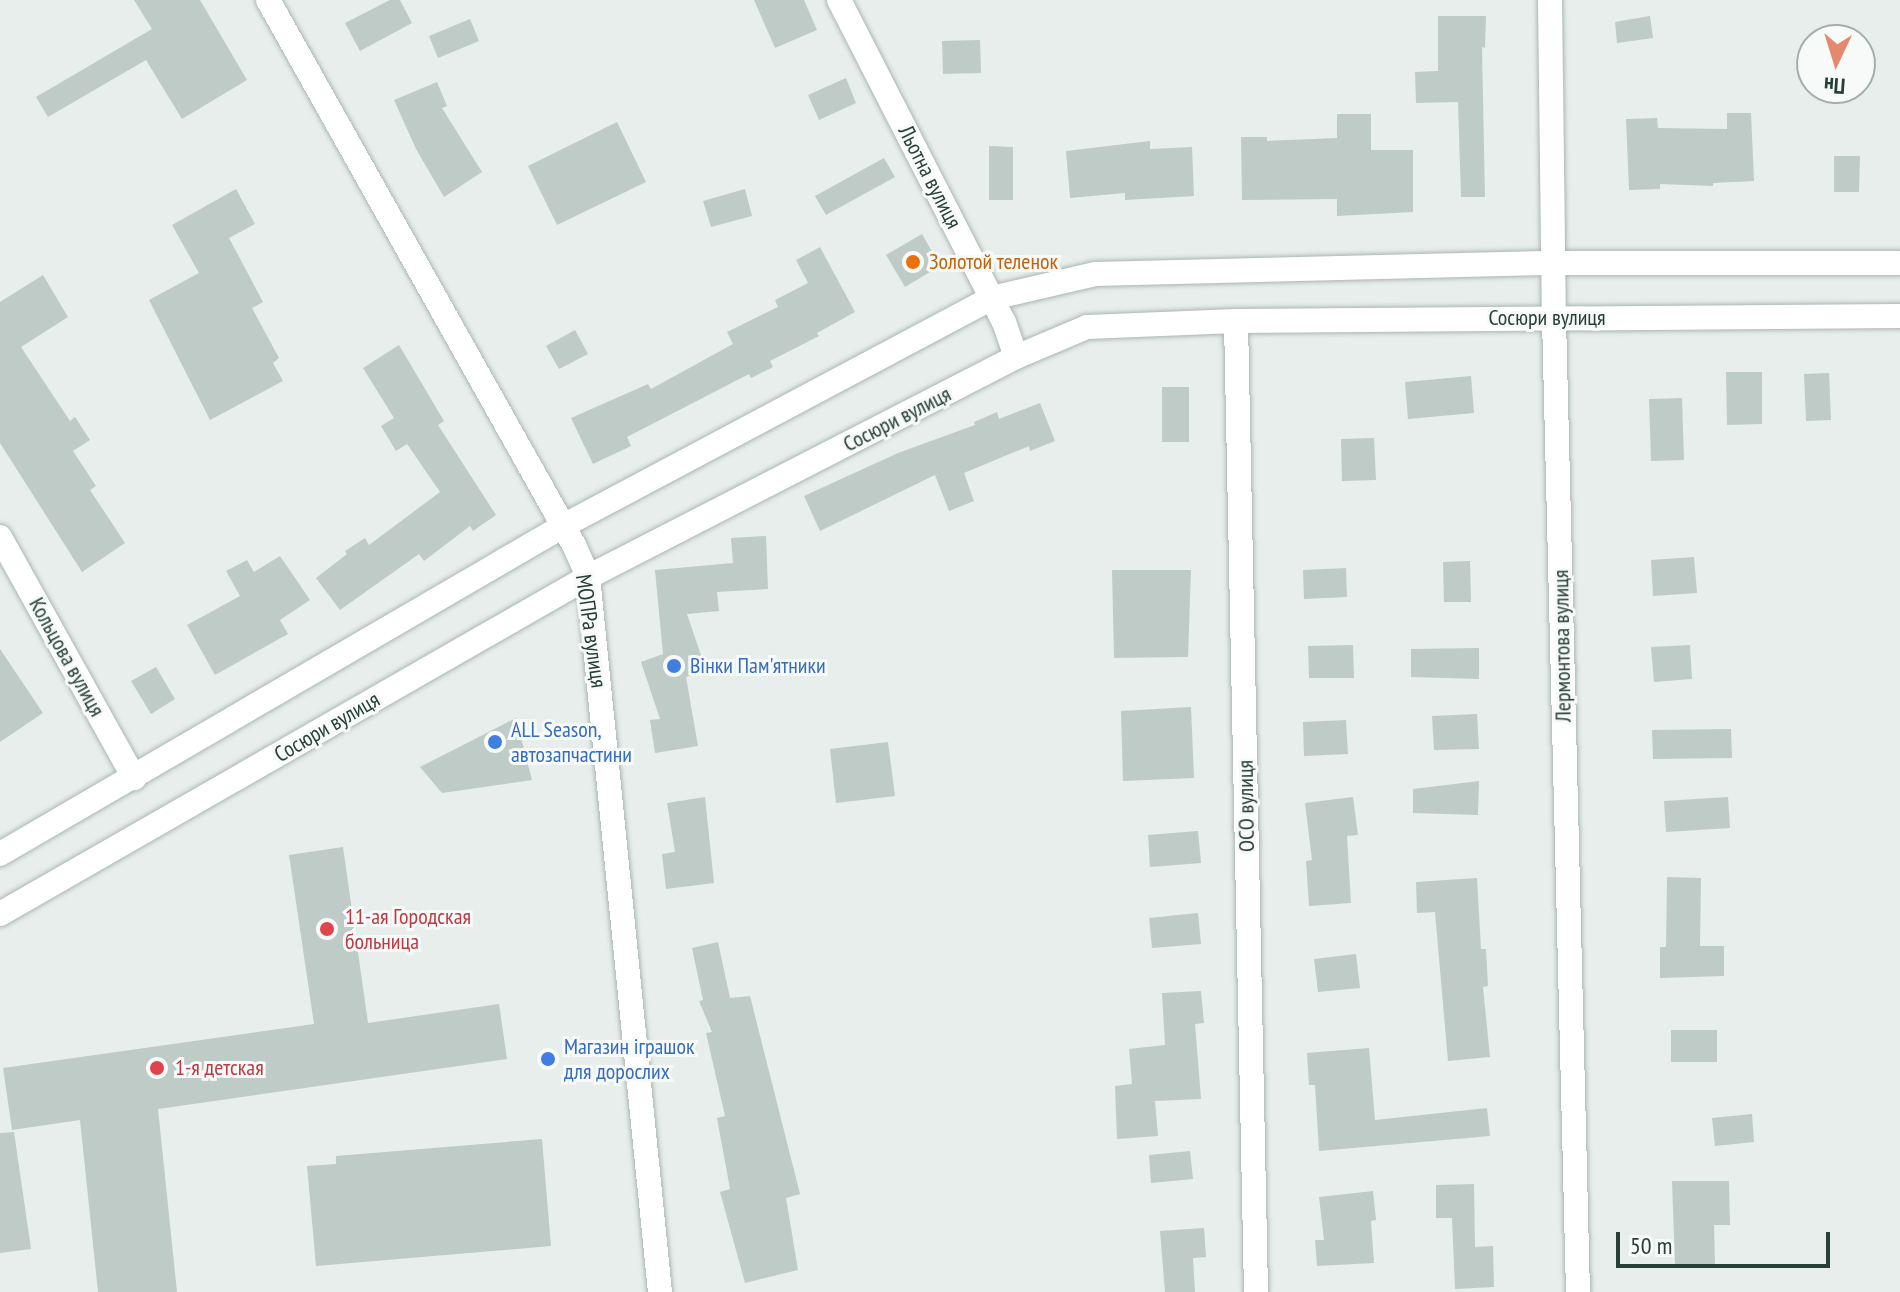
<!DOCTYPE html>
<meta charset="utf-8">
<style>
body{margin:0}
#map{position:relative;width:1900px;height:1292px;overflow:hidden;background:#e7eeeb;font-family:"PT Sans Narrow",sans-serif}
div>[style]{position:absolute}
.building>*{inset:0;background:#bfcbc7}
.roads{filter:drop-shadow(0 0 2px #aab6b2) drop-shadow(0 0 2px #aab6b2)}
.minor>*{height:24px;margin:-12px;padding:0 12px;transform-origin:12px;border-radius:12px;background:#fff}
.dots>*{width:22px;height:22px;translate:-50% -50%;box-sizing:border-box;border:4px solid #f7faf9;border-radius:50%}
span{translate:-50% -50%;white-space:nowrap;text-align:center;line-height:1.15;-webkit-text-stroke:6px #f7faf9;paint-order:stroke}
.street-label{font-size:22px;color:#273f38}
.food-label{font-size:22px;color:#c56008}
.left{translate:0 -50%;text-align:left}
.shop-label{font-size:22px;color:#366cbe}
.health-label{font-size:22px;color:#be3a42}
.north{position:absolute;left:1796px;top:24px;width:80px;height:80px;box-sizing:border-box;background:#f7faf9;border:2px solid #a4afac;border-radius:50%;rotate:184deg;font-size:22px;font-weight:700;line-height:32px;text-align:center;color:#273f38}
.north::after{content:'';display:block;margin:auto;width:28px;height:36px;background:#e5896e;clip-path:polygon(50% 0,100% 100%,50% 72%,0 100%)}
.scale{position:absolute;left:1616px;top:1232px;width:214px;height:36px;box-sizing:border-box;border:4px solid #273f38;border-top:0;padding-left:10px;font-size:24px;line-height:28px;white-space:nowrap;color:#273f38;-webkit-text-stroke:6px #f7faf9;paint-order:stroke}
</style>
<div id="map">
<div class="building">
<div style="clip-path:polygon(134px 0,200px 0,247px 80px,182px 119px,146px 60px,48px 117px,36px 97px,152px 29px)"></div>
<div style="clip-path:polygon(390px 0,400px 0,412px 23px,360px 51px,345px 23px)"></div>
<div style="clip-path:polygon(754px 0,804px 0,817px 30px,775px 48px)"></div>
<div style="clip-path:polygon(1438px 16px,1486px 16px,1485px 48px,1482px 47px,1485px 197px,1461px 197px,1458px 102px,1416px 103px,1415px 72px,1438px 71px)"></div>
<div style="clip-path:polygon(1650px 16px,1653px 38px,1617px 43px,1615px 22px)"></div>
<div style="clip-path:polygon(470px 19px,479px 41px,438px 58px,429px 36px)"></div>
<div style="clip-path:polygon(980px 40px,981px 73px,943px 74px,942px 41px)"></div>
<div style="clip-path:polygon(846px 78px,856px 103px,819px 120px,808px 95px)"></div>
<div style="clip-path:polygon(437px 82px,447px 106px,442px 108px,482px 172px,444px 197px,416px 149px,394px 100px)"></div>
<div style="clip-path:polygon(1727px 113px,1751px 113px,1754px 181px,1713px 183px,1713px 186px,1660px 184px,1660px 189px,1629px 190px,1626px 119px,1657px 118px,1658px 128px,1727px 129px)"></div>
<div style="clip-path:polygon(1337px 114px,1371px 114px,1371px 150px,1413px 150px,1413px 212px,1337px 216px,1337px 199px,1242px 200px,1241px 137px,1267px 137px,1267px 141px,1337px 138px)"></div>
<div style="clip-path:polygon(617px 122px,646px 182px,557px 225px,528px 166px)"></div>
<div style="clip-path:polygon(1150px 141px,1150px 149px,1192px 147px,1194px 196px,1125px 200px,1125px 193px,1070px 198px,1066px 151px)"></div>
<div style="clip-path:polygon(989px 146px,1013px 147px,1013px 200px,989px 200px)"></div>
<div style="clip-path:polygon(1834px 156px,1860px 156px,1859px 192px,1834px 192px)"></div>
<div style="clip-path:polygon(884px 158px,895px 177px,826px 215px,815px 196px)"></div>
<div style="clip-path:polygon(236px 189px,255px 224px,229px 238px,263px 302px,252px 308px,279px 358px,273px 363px,283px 381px,210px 420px,149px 300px,199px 273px,172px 225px)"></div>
<div style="clip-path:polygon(745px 189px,752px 216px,711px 227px,703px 201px)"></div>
<div style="clip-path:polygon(922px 234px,940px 266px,905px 287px,886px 255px)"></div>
<div style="clip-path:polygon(820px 247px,855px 312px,817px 333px,819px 336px,770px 361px,773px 367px,751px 378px,749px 374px,627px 437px,631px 446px,593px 464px,571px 418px,648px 384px,651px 389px,733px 344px,727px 332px,778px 307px,775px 300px,808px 283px,796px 260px)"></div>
<div style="clip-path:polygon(43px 275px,68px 317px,21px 347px,70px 421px,75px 417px,90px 440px,73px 451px,96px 486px,90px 490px,125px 543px,82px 572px,0 443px,0 302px)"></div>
<div style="clip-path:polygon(575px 330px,588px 354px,559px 369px,546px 346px)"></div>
<div style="clip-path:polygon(399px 345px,444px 421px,438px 425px,496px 515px,473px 531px,470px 526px,424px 561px,419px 554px,340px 610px,316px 578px,347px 554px,345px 551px,365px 538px,369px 545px,440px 492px,407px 444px,396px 451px,381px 426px,394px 418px,363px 368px)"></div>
<div style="clip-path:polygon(1726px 372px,1762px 372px,1762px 424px,1727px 425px)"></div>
<div style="clip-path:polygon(1829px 373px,1831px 420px,1806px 421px,1804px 374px)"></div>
<div style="clip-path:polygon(1471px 376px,1474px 413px,1408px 419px,1405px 382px)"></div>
<div style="clip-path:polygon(1162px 387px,1189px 387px,1189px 442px,1162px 442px)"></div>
<div style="clip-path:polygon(1682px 398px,1684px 460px,1651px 461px,1649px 399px)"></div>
<div style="clip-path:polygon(1040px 403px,1055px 441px,1030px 451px,1029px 446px,964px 473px,974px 501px,949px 511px,935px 475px,820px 531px,804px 496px,898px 453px,975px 425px,974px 422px,997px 412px,999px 419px)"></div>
<div style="clip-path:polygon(1374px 438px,1376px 480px,1342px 481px,1341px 439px)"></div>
<div style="clip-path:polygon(766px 536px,768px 589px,717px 592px,719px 611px,687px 614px,706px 670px,686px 677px,698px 746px,655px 753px,650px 720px,660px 719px,641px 662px,663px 654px,655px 570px,733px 563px,731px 538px)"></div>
<div style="clip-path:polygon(280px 556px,310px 600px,280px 620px,288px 634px,215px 675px,187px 625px,240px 596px,226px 571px,247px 560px,254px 572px)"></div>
<div style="clip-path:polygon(1694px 557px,1697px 593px,1653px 596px,1651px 560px)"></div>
<div style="clip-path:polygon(1470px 561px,1471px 602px,1444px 602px,1443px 562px)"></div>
<div style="clip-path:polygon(1346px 568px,1347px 597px,1304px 599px,1303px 570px)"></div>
<div style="clip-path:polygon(1112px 570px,1191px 570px,1188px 657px,1114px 658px)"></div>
<div style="clip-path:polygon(1353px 645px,1354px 678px,1309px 678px,1308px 646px)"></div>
<div style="clip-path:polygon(1690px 645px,1692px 679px,1654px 682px,1651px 647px)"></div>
<div style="clip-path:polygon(1479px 648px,1479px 679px,1411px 677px,1411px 649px)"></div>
<div style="clip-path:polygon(0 649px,43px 713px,0 742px)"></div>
<div style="clip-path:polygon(156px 667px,175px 699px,151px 714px,131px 681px)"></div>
<div style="clip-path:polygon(1191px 707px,1194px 778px,1123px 781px,1121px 711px)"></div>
<div style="clip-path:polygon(1477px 714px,1479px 749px,1434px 750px,1432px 716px)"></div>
<div style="clip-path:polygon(516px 718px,532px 780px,442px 793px,420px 767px)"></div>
<div style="clip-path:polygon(1346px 720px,1348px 754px,1304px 756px,1303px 722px)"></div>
<div style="clip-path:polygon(1731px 729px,1732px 758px,1653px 759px,1652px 730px)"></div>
<div style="clip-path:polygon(888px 742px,895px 796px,836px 803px,830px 749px)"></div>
<div style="clip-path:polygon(1479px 781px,1478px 815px,1413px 813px,1413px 789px)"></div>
<div style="clip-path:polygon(705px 797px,714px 883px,666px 889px,662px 854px,675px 852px,667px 803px)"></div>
<div style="clip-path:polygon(1353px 797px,1358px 835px,1347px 836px,1351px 903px,1309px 906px,1306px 861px,1312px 860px,1305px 803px)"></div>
<div style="clip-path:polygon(1728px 797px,1730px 828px,1666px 832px,1664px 801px)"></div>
<div style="clip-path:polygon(1198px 831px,1201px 863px,1150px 867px,1148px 835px)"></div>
<div style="clip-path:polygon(343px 847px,368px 1023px,499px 1004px,507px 1059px,158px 1109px,177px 1292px,98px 1292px,80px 1120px,12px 1130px,3px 1068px,314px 1024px,289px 855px)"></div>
<div style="clip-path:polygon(1667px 877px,1701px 878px,1700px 946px,1724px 946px,1724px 976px,1660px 978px,1660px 947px,1666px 947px)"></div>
<div style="clip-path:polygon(1477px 878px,1481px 949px,1486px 949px,1488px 986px,1483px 987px,1490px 1057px,1448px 1061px,1435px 912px,1417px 913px,1416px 882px)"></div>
<div style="clip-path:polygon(1198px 913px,1201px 944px,1152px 948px,1149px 918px)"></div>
<div style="clip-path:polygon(718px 942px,730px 998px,750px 996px,800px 1194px,786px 1198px,798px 1270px,745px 1283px,720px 1192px,730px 1189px,717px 1118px,725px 1116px,706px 1033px,712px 1032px,699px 1001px,703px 1000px,692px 948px)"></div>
<div style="clip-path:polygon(1356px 954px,1360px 988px,1318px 992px,1314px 959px)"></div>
<div style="clip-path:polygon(1201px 991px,1204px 1023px,1195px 1024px,1201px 1099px,1155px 1101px,1158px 1136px,1117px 1139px,1115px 1086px,1132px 1084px,1129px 1049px,1165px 1045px,1162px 993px)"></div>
<div style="clip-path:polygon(1671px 1030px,1717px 1030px,1717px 1062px,1671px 1062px)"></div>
<div style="clip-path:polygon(1369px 1048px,1375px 1120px,1487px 1108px,1490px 1136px,1319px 1151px,1315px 1085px,1309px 1085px,1307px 1053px)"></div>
<div style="clip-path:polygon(1752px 1114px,1754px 1142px,1715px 1146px,1712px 1118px)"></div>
<div style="clip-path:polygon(14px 1132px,31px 1249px,0 1253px,0 1133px)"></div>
<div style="clip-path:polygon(542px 1139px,551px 1246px,316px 1266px,307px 1166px,336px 1164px,336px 1156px)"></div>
<div style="clip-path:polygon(1190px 1151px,1193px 1179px,1151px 1183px,1149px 1155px)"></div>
<div style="clip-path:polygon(1672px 1181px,1729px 1181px,1730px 1225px,1714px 1225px,1715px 1264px,1675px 1265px)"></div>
<div style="clip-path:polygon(1474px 1184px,1475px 1247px,1493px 1246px,1494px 1287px,1455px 1289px,1452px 1218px,1436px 1218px,1436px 1185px)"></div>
<div style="clip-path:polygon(1373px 1191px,1376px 1220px,1371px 1221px,1374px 1263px,1317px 1266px,1315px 1240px,1324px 1240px,1319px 1197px)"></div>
<div style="clip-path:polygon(1204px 1228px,1206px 1257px,1193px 1258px,1195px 1292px,1165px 1292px,1160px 1231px)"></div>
</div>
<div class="roads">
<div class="minor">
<div style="left:268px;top:0;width:625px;rotate:60.69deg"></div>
<div style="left:574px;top:545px;width:35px;rotate:66deg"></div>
<div style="left:588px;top:577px;width:719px;rotate:84.25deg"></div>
<div style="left:839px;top:0;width:362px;rotate:62.9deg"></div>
<div style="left:1004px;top:322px;width:37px;rotate:71deg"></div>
<div style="left:1550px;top:0;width:318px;rotate:89.3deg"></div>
<div style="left:1554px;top:318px;width:974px;rotate:88.59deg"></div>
<div style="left:1236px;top:321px;width:971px;rotate:88.82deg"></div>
<div style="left:0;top:537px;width:276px;rotate:60.9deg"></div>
<div style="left:0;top:854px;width:652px;rotate:-30.22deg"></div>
<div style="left:563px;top:526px;width:486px;rotate:-28deg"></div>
<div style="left:992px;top:298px;width:106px;rotate:-13.1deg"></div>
<div style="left:1095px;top:274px;width:459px;rotate:-1.4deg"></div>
<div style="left:1554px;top:263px;width:346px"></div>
<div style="left:0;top:914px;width:678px;rotate:-29.82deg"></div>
<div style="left:588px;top:577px;width:481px;rotate:-27.2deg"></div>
<div style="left:1016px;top:357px;width:77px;rotate:-22.9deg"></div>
<div style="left:1087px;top:327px;width:149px;rotate:-2.3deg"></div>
<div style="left:1236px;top:321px;width:664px;rotate:-0.43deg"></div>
</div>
</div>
<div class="dots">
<div style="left:913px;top:262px;background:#e8710a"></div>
<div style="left:674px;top:666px;background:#3f7fe0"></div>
<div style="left:495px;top:742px;background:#3f7fe0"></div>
<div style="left:327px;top:929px;background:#e0444e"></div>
<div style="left:548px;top:1059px;background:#3f7fe0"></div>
<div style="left:157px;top:1068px;background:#e0444e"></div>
</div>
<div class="street-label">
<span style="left:930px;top:177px;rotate:63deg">Льотна вулиця</span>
<span style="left:1547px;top:318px">Сосюри вулиця</span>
<span style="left:897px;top:419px;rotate:-27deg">Сосюри вулиця</span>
<span style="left:591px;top:631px;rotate:82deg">МОПРа вулиця</span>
<span style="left:1562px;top:646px;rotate:-91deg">Лермонтова вулиця</span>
<span style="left:67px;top:657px;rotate:61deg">Кольцова вулиця</span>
<span style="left:327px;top:727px;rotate:-30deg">Сосюри вулиця</span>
<span style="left:1246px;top:806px;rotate:-91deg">ОСО вулиця</span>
</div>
<div class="food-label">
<span class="left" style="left:929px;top:262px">Золотой теленок</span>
</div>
<div class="shop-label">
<span class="left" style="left:690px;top:666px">Вінки Пам'ятники</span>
<span class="left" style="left:511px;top:742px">ALL Season,<br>автозапчастини</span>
<span class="left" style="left:564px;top:1059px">Магазин іграшок<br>для дорослих</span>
</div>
<div class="health-label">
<span class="left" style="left:345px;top:929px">11-ая Городская<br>больница</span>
<span class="left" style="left:175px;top:1068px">1-я детская</span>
</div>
<div class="north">Пн</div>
<div class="scale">50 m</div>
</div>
